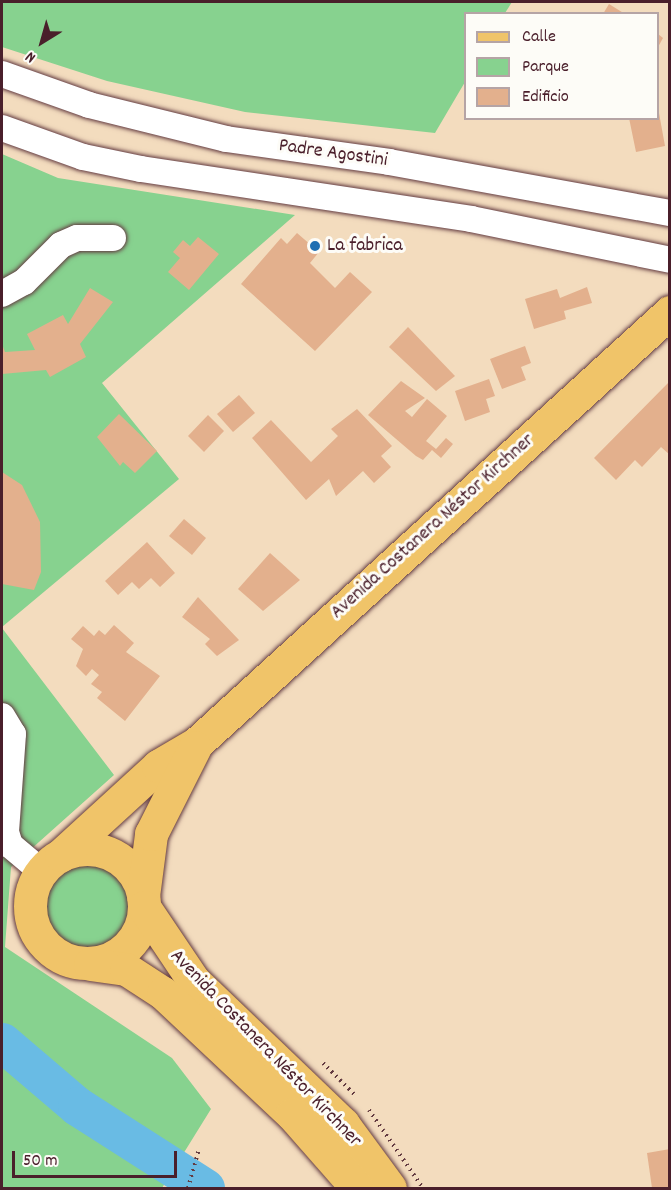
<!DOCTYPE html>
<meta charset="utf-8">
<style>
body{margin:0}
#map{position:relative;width:671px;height:1190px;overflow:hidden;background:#f3dcbe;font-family:Dekko,sans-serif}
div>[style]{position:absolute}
.green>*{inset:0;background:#87d28f}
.round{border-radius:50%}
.river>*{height:39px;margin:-19.5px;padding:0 19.5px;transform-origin:19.5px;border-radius:19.5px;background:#69bbe4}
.building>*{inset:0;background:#e3b08d}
.path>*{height:4px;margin-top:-2px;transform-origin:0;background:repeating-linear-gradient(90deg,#633b41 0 1.5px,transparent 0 6px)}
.roads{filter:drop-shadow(0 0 2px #633b41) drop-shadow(0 0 2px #633b41)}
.minor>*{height:26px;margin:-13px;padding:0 13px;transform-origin:13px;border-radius:13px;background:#fff}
.major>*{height:33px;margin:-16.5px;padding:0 16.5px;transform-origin:16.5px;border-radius:16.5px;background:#f0c469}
.major>.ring{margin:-16.5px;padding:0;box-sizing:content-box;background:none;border:33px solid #f0c469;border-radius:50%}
.dots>*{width:16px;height:16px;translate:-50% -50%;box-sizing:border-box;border:3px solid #fdfcf7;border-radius:50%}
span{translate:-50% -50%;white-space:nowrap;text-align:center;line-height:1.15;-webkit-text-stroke:6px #fdfcf7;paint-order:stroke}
.street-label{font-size:20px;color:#4a1f2b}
.poi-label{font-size:20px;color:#4a1f2b}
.left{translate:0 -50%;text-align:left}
.frame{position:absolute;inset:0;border:3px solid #4a1f2b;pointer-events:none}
.legend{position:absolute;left:464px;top:12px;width:195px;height:108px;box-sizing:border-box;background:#fdfcf7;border:2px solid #b5a4a5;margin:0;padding:8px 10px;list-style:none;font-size:18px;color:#4a1f2b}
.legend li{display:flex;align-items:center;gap:12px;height:30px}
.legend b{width:30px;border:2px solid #b5a4a5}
.north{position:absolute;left:12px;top:12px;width:60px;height:60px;-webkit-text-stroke:4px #fdfcf7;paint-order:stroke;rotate:217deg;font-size:16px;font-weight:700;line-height:24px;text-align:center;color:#4a1f2b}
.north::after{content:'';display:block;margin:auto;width:21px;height:27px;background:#4a1f2b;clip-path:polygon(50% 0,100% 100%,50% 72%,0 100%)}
.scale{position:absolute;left:12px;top:1151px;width:165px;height:27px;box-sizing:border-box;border:3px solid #4a1f2b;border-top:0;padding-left:8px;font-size:18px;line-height:21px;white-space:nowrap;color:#4a1f2b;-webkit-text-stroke:4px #fdfcf7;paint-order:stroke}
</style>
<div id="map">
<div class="green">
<div style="clip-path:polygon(2px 2px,512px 2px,505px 13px,466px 14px,465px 82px,435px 133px,245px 112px,107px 81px,2px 47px)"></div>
<div style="clip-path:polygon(2px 154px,58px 178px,295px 215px,102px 383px,179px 479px,2px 627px)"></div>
<div style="clip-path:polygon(2px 628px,114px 775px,11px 867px,5px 947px,172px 1058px,211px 1109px,162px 1188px,2px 1188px)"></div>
<div class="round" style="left:37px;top:858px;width:98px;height:98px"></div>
</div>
<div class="river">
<div style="left:2px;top:1042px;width:99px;rotate:40.5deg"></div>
<div style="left:77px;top:1106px;width:152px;rotate:32.6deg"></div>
</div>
<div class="building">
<div style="clip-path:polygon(609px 4px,625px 14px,603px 14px)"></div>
<div style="clip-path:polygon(658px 34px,663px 38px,658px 47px)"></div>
<div style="clip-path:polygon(659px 113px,665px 146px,636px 152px,629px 118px,658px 118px)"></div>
<div style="clip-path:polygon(297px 233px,319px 252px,310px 263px,335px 288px,350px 272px,372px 292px,315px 351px,241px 284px,281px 238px,287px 244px)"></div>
<div style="clip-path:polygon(198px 237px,219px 254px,189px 290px,168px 272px,180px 258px,173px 252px,183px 240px,190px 246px)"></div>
<div style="clip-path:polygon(587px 287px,592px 303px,564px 311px,566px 319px,534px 329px,525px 299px,557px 289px,560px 298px)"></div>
<div style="clip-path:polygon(90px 288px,113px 302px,80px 344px,86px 357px,50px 377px,46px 370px,2px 374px,2px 344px,5px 352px,35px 350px,27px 334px,63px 315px,68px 324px)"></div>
<div style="clip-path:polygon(408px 327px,455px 376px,436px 391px,389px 347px)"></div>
<div style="clip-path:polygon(525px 346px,531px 363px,521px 367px,526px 380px,502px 389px,490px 359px)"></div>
<div style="clip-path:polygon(489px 379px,495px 396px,486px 399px,490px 412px,465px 421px,455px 391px)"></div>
<div style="clip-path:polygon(401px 381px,425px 398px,405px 411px,412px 417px,427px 399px,447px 416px,426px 441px,436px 449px,446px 438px,453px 444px,441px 458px,432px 450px,423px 460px,416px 456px,368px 415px)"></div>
<div style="clip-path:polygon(670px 381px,670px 455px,661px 447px,642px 467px,635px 460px,616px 480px,594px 458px)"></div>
<div style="clip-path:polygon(239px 395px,255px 413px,233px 432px,217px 414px)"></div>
<div style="clip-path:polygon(357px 409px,392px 446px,381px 456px,391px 467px,374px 483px,363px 471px,336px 496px,329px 479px,306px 500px,252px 438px,271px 420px,311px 462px,338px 436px,331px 429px)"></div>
<div style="clip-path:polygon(119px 414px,157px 451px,135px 473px,123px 462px,120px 466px,97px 437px)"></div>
<div style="clip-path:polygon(208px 415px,224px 431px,204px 452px,188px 436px)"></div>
<div style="clip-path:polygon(2px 472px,22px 485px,40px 522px,41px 572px,34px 590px,2px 584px)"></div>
<div style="clip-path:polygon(184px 519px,206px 538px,192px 555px,169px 536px)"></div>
<div style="clip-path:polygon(147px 542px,175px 573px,160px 587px,151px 578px,139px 589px,132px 582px,118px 595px,105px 581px)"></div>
<div style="clip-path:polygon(270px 553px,300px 580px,263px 611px,238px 589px)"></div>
<div style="clip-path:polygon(198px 597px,239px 640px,217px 656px,205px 644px,210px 639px,182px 617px)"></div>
<div style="clip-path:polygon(114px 625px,134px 643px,126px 652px,160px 676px,125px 721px,97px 698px,102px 692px,91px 684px,99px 675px,92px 669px,86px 676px,76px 666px,83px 649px,71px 639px,83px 626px,94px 636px,99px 630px,105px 635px)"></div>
<div style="clip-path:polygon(670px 1149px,670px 1188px,652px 1188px,647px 1153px)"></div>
</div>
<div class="path">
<div style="left:323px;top:1063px;width:44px;rotate:45deg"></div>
<div style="left:369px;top:1110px;width:95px;rotate:55.3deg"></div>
<div style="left:188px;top:1188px;width:41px;rotate:-74.2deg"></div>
</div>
<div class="roads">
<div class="minor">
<div style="left:2px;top:74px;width:92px;rotate:19.6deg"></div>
<div style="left:89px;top:105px;width:141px;rotate:13.9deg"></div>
<div style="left:226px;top:139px;width:165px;rotate:8deg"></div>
<div style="left:389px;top:162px;width:286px;rotate:10.3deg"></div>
<div style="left:2px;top:128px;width:86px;rotate:19.7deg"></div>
<div style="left:83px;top:157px;width:59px;rotate:11.7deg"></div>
<div style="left:141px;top:169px;width:334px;rotate:8.6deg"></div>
<div style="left:471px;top:219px;width:203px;rotate:11.6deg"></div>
<div style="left:2px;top:294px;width:25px;rotate:-29deg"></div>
<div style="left:24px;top:282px;width:52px;rotate:-45deg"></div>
<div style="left:61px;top:245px;width:17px;rotate:-24deg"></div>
<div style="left:77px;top:238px;width:36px"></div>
<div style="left:2px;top:716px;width:21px;rotate:59deg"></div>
<div style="left:13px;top:734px;width:98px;rotate:94.1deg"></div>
<div style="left:6px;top:832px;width:14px;rotate:73deg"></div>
<div style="left:10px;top:845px;width:40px;rotate:40deg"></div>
</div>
<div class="major">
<div class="ring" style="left:30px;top:849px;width:81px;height:81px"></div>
<div style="left:61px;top:855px;width:132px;rotate:-42.5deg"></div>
<div style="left:158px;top:766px;width:45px;rotate:-30.5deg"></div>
<div style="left:197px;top:743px;width:640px;rotate:-42.34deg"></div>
<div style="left:143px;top:896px;width:63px;rotate:-82.6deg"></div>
<div style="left:151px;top:834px;width:97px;rotate:-63.2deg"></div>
<div style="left:144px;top:907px;width:88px;rotate:56.1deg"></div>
<div style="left:193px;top:980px;width:208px;rotate:43.8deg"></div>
<div style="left:343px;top:1124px;width:79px;rotate:53.7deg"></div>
<div style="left:90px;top:964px;width:36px;rotate:8deg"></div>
<div style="left:126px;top:969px;width:44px;rotate:33deg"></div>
<div style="left:163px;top:993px;width:177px;rotate:43.2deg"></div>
<div style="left:292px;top:1114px;width:98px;rotate:48.7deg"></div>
</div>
</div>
<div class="dots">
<div style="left:315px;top:246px;background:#1f6fb2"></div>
</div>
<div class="street-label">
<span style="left:333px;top:154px;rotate:8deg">Padre Agostini</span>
<span style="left:433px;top:527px;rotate:-42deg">Avenida Costanera Néstor Kirchner</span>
<span style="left:265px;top:1049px;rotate:46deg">Avenida Costanera Néstor Kirchner</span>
</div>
<div class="poi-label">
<span class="left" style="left:327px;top:246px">La fabrica</span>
</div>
<div class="frame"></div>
<ul class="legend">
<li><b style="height:8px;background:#f0c469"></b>Calle</li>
<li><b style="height:16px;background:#87d28f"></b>Parque</li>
<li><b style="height:16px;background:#e3b08d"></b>Edificio</li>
</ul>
<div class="north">N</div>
<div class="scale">50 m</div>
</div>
